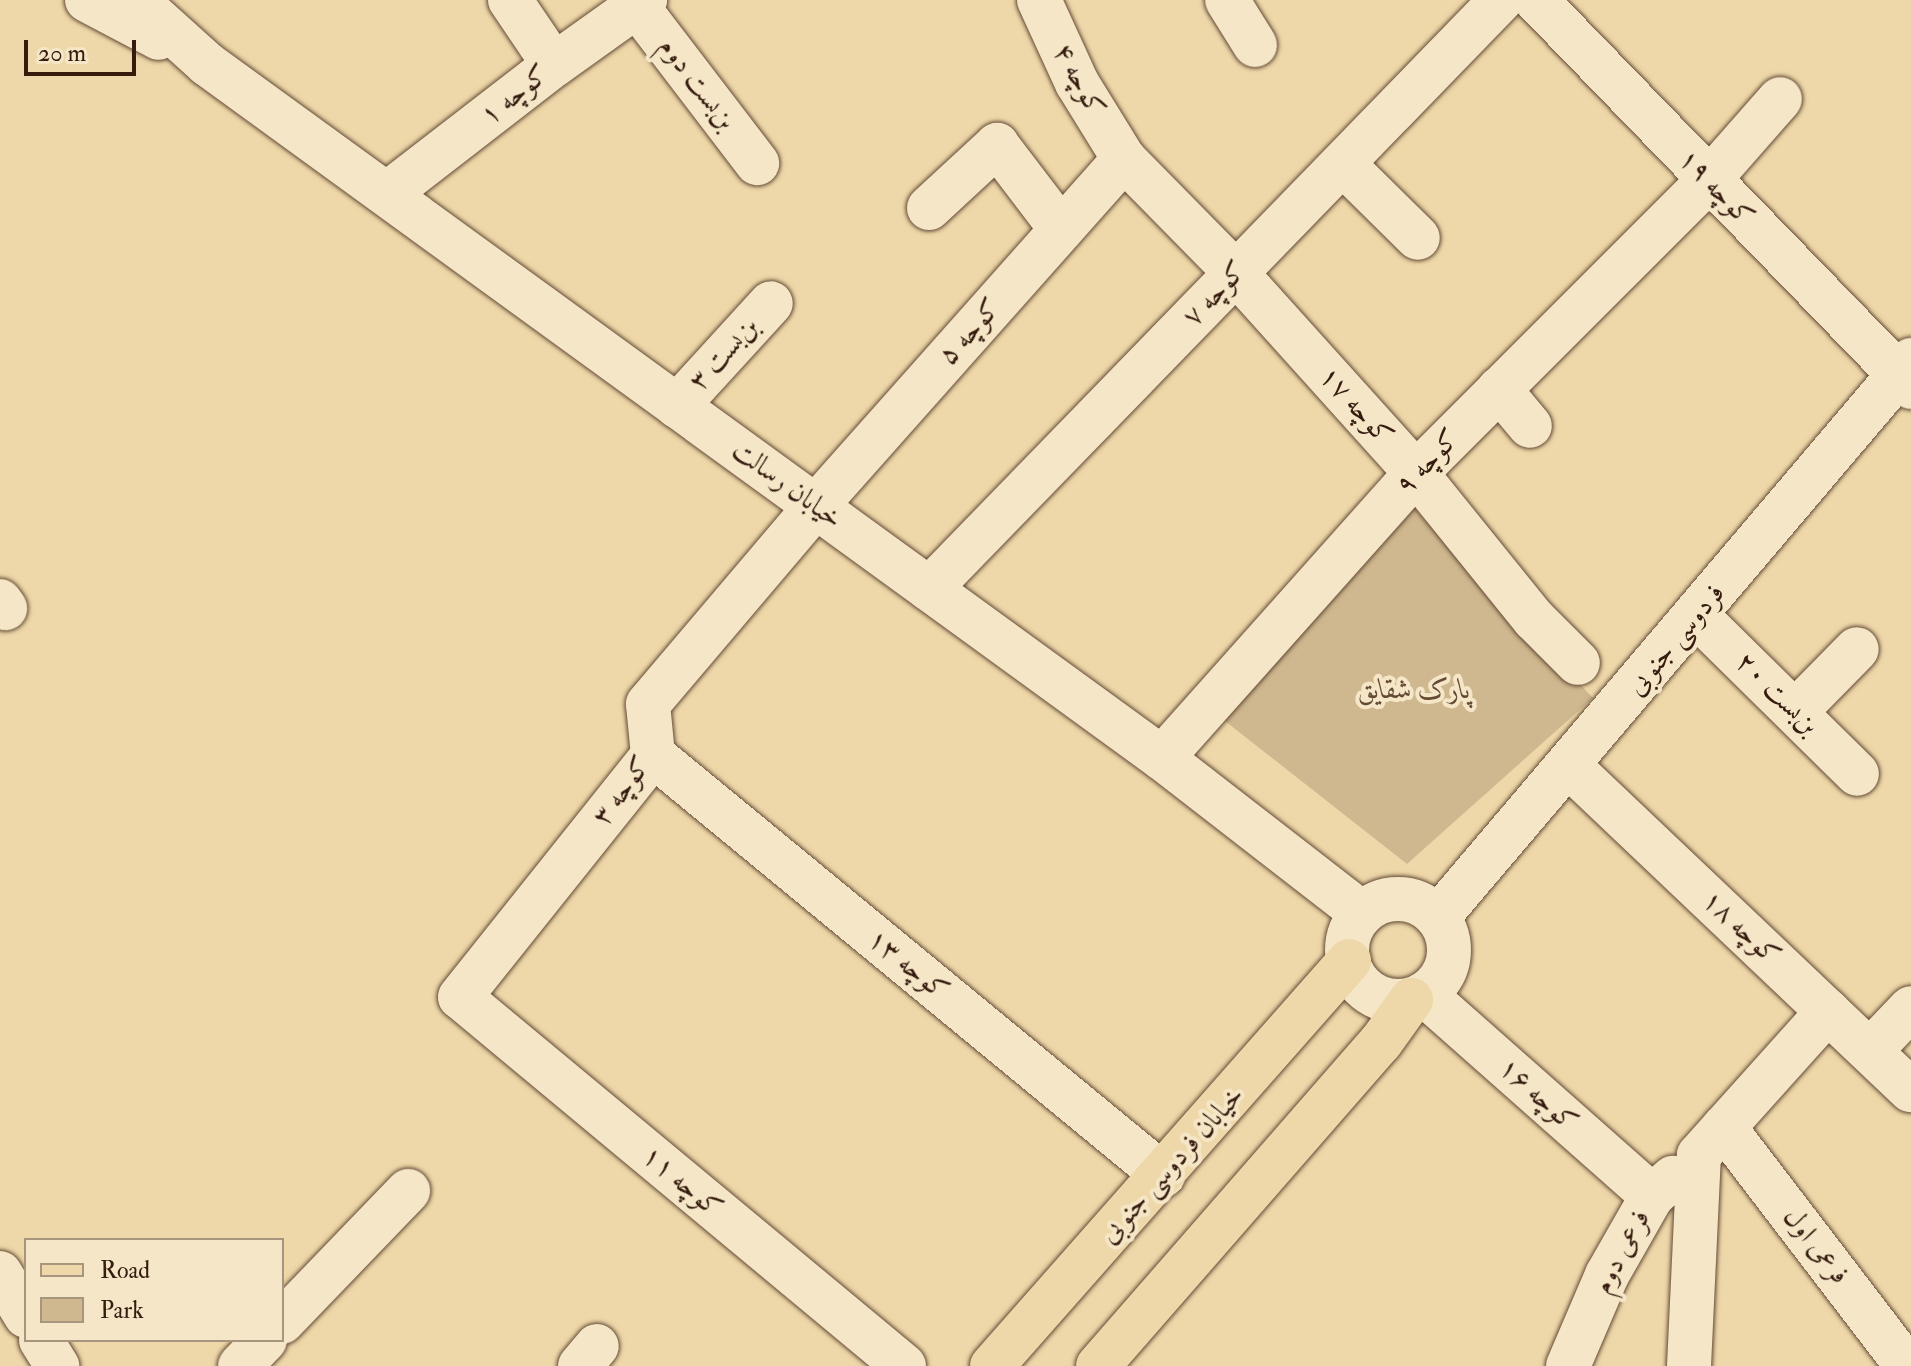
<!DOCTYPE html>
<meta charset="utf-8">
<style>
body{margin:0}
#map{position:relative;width:1911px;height:1366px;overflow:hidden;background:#eed8a9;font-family:"IM FELL Double Pica",Amiri,serif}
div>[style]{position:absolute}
.green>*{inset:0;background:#cfb88f}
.roads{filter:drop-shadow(0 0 2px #644a36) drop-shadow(0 0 2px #644a36)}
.minor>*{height:44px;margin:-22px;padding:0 22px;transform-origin:22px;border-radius:22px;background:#f4e6c7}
.minor>.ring{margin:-22px;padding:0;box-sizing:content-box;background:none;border:44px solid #f4e6c7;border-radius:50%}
.major>*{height:44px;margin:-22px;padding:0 22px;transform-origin:22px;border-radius:22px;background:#eed8a9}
span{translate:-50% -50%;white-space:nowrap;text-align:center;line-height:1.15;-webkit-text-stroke:8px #f4e6c7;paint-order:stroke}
.street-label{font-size:28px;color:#361b0f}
.park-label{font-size:28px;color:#644a35;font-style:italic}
.legend{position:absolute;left:24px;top:1238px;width:260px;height:104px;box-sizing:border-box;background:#f4e6c7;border:2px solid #a8957d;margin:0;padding:10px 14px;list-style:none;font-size:24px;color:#361b0f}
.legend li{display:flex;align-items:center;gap:16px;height:40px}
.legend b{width:40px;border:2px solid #a8957d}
.scale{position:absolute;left:24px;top:40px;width:112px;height:36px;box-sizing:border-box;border:4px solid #361b0f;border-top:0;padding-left:10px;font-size:24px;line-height:28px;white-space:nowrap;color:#361b0f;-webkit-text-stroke:6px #f4e6c7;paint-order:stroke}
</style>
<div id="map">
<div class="green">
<div style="clip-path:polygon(1413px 507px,1593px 698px,1407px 864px,1220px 717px)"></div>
</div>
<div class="roads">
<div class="minor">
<div style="left:87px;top:0;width:81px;rotate:27.8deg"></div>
<div style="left:136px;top:0;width:96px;rotate:42deg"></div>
<div style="left:207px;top:64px;width:1181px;rotate:36.01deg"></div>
<div style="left:1162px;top:758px;width:253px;rotate:37.8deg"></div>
<div style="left:510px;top:0;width:78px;rotate:55.9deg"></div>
<div style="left:1039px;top:0;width:91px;rotate:65.4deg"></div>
<div style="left:1077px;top:83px;width:89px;rotate:58.3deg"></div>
<div style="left:1124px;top:159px;width:160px;rotate:45.5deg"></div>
<div style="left:1236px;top:273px;width:269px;rotate:48deg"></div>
<div style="left:1416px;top:473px;width:188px;rotate:51.1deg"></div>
<div style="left:1534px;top:619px;width:62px;rotate:45deg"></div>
<div style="left:1227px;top:0;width:53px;rotate:58.1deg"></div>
<div style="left:1536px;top:0;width:539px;rotate:45.9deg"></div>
<div style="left:637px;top:6px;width:198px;rotate:52.6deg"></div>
<div style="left:1343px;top:164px;width:105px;rotate:44.6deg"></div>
<div style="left:387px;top:194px;width:211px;rotate:-37.7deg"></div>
<div style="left:554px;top:65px;width:112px;rotate:-35.5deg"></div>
<div style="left:929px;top:208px;width:93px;rotate:-42.8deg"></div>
<div style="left:997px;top:145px;width:106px;rotate:52.7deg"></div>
<div style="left:1499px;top:389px;width:48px;rotate:50deg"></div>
<div style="left:677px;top:406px;width:139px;rotate:-47.6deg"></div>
<div style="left:929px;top:589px;width:821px;rotate:-45.84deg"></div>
<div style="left:0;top:601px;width:9px;rotate:54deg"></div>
<div style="left:1696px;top:615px;width:226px;rotate:44.6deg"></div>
<div style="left:1795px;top:712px;width:88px;rotate:-45.5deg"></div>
<div style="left:653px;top:755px;width:661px;rotate:39.47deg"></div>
<div style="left:1162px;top:758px;width:382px;rotate:-48.3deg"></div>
<div style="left:1416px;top:473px;width:413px;rotate:-45deg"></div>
<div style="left:1708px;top:181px;width:109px;rotate:-48.7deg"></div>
<div style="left:1569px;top:766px;width:471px;rotate:43.5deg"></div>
<div class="ring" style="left:1347px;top:899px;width:58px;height:58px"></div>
<div style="left:1438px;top:917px;width:731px;rotate:-49.66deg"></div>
<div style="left:1424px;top:994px;width:305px;rotate:41.5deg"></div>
<div style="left:1870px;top:1051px;width:59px;rotate:-46.4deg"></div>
<div style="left:1724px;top:1127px;width:301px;rotate:52.6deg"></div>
<div style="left:0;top:1273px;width:50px;rotate:58.8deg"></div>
<div style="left:282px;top:1322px;width:182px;rotate:-46.1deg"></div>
<div style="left:41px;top:1340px;width:31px;rotate:58deg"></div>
<div style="left:240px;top:1366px;width:36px;rotate:-46deg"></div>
<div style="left:580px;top:1366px;width:26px;rotate:-50deg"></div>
<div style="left:904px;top:1366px;width:577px;rotate:-140.27deg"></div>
<div style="left:460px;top:997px;width:310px;rotate:-51.4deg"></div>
<div style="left:653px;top:755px;width:51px;rotate:-95.6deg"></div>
<div style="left:648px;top:704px;width:260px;rotate:-49.7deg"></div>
<div style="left:816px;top:506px;width:464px;rotate:-48.4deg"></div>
<div style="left:1568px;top:1366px;width:99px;rotate:-66.8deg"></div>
<div style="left:1607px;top:1275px;width:91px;rotate:-60.3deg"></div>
<div style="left:1652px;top:1196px;width:28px;rotate:-41deg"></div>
<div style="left:1689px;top:1366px;width:211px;rotate:-87.3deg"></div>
<div style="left:1699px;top:1155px;width:193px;rotate:-48.1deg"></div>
</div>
<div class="major">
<div style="left:992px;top:1366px;width:540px;rotate:-48.6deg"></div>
<div style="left:1098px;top:1366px;width:430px;rotate:-48.9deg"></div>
<div style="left:1381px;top:1042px;width:52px;rotate:-54.5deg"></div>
</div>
</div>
<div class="street-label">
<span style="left:1079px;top:80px;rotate:62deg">کوچه ۴</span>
<span style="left:697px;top:84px;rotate:53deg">بن‌بست دوم</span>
<span style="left:515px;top:95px;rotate:-38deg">کوچه ۱</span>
<span style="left:1716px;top:188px;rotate:46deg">کوچه ۱۹</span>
<span style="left:1215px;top:294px;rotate:-46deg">کوچه ۷</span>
<span style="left:970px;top:332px;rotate:-48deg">کوچه ۵</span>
<span style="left:724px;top:354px;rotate:-47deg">بن‌بست ۳</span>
<span style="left:1356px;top:406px;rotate:48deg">کوچه ۱۷</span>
<span style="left:1428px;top:462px;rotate:-46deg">کوچه ۹</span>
<span style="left:787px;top:485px;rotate:36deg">خیابان رسالت</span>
<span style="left:1676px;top:640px;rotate:-50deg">فردوسی جنوبی</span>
<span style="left:1777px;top:694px;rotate:45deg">بن‌بست ۲۰</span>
<span style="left:622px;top:791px;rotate:-53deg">کوچه ۳</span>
<span style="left:1741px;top:928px;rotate:43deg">کوچه ۱۸</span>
<span style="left:908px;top:965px;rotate:39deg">کوچه ۱۳</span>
<span style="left:1538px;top:1095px;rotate:42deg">کوچه ۱۶</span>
<span style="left:1172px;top:1165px;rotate:-48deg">خیابان فردوسی جنوبی</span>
<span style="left:682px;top:1182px;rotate:40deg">کوچه ۱۱</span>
<span style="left:1816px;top:1246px;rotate:52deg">فرعی اول</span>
<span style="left:1622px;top:1252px;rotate:-62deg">فرعی دوم</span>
</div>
<div class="park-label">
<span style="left:1414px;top:690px">پارک شقایق</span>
</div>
<ul class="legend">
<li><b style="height:10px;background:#eed8a9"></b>Road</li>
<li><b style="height:22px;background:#cfb88f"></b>Park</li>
</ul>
<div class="scale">20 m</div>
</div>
